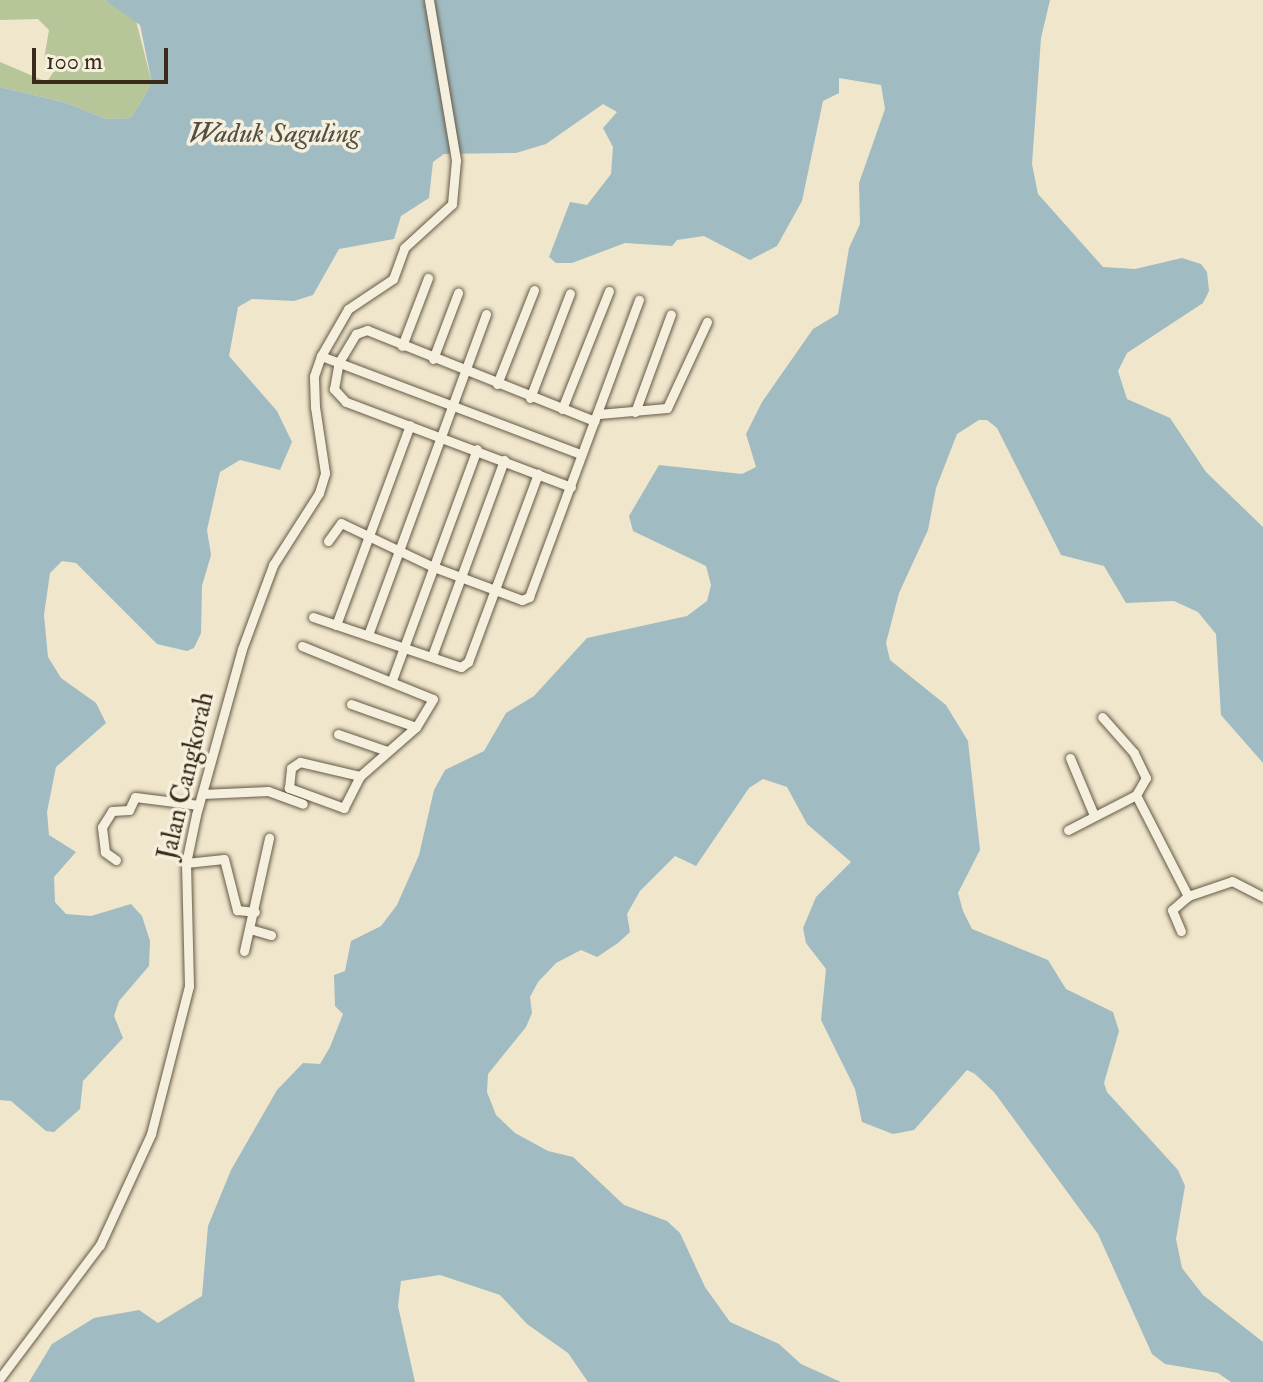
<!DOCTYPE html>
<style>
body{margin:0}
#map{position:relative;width:1263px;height:1382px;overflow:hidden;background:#efe6cb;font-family:"IM FELL Double Pica",serif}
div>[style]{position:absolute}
.green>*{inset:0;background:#b7c699}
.water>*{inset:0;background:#a0bcc2}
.roads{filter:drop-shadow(0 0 2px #665946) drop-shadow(0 0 2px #665946)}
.minor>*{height:9px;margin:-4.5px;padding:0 4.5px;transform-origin:4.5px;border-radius:4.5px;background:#f5efdd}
span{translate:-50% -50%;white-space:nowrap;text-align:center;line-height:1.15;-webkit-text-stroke:7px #f5efdd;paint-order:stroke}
.street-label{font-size:26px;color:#392a19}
.water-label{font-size:28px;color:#534e43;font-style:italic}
.scale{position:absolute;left:32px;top:48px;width:136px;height:36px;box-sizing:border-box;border:4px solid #392a19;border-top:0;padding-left:10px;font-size:24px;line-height:28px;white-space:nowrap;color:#392a19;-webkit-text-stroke:6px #f5efdd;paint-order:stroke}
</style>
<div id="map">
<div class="green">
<div style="clip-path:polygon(0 0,105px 0,135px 17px,152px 83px,131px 118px,106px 119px,67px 103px,0 87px,0 62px,47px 82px,54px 71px,44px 59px,49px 30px,38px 19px,0 20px)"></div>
</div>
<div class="water">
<div style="clip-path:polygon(105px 0,1050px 0,1041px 38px,1032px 164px,1038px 194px,1103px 267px,1135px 269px,1182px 258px,1201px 264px,1207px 272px,1209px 291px,1203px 303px,1127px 353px,1118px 371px,1127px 399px,1170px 418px,1206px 472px,1263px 527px,1263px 763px,1221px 715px,1216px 634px,1198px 612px,1174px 601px,1126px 603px,1104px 566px,1061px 555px,997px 428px,987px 420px,979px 420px,957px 434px,936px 488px,928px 530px,899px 593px,886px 643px,890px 660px,946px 705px,968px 741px,980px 850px,958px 893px,963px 911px,972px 929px,1048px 960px,1066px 989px,1113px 1012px,1119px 1031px,1104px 1083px,1107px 1092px,1178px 1170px,1185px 1186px,1176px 1239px,1182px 1268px,1203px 1295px,1263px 1342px,1263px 1382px,1231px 1382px,1218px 1373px,1165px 1364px,1152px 1354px,1098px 1234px,994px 1092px,975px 1074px,967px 1070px,914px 1130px,893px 1134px,862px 1122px,855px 1089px,821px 1020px,826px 969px,806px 943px,803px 928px,816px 897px,851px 862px,807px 824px,787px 787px,763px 779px,749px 788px,696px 866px,675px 856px,640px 891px,627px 914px,630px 932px,618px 943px,597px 957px,581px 950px,556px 963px,538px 982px,530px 997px,532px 1013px,526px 1027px,488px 1074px,487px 1092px,496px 1115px,515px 1133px,548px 1151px,573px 1157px,624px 1205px,667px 1221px,680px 1233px,705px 1287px,730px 1322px,779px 1344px,801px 1364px,841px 1382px,588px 1382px,568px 1353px,527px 1324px,500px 1295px,440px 1275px,401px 1281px,398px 1306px,415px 1382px,29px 1382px,52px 1344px,94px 1318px,139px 1310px,158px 1323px,202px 1296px,208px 1226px,231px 1170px,277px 1090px,303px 1063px,320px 1064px,330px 1047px,343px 1014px,335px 1006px,334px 975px,345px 971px,351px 941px,381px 926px,397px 905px,419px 855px,434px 790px,445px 770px,484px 751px,506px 713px,534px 696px,587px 638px,687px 616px,707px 601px,711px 585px,706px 566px,633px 531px,629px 516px,659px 465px,742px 474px,756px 467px,746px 434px,762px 402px,813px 329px,838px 314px,849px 248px,860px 224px,859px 183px,885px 109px,881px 85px,839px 78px,839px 93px,823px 101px,802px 201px,777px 246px,750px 260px,704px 236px,677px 240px,672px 246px,625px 243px,572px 263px,556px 263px,549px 257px,570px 202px,587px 205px,611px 174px,613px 147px,603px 128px,617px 112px,603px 104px,546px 144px,516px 153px,444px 154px,433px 162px,429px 198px,401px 216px,394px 239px,339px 249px,313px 295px,294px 301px,252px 299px,238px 307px,229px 356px,277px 411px,292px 442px,280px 470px,240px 460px,220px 472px,207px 530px,211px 555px,202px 586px,201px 633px,194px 648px,187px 651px,157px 644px,76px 563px,62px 561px,50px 573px,44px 615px,48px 657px,61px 678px,96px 703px,106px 723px,56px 767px,47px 812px,49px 835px,76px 852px,54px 877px,55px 902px,66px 914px,91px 916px,131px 904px,142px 916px,150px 941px,149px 966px,119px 1001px,114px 1016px,123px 1038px,83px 1081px,80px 1109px,54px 1132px,46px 1131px,11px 1101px,0 1100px,0 87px,67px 103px,106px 119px,131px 118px,152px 83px,140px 25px)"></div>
</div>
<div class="roads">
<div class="minor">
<div style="left:402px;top:346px;width:73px;rotate:-69.1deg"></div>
<div style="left:321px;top:356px;width:278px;rotate:20.7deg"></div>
<div style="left:433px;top:359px;width:71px;rotate:-69.3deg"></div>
<div style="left:497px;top:384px;width:101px;rotate:-68.5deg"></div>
<div style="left:530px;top:398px;width:112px;rotate:-69.1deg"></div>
<div style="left:562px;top:409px;width:127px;rotate:-68.3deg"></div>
<div style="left:635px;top:412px;width:104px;rotate:-69.8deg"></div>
<div style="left:599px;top:414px;width:68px;rotate:-5deg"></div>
<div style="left:667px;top:408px;width:95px;rotate:-65.1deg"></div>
<div style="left:571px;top:487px;width:241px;rotate:-159.3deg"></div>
<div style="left:346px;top:402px;width:18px;rotate:-133deg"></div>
<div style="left:334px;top:389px;width:27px;rotate:-80deg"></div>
<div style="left:339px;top:362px;width:33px;rotate:-59deg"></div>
<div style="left:356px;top:334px;width:12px;rotate:-20deg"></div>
<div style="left:367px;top:330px;width:245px;rotate:21.8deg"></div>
<div style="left:328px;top:541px;width:22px;rotate:-54deg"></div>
<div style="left:341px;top:523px;width:100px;rotate:25.5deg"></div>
<div style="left:431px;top:566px;width:97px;rotate:20.5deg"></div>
<div style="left:522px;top:600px;width:8px;rotate:-23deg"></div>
<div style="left:529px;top:597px;width:317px;rotate:-69.7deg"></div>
<div style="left:313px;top:617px;width:156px;rotate:18.7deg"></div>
<div style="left:461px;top:667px;width:9px;rotate:-36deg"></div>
<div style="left:468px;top:662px;width:201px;rotate:-69.6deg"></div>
<div style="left:336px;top:625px;width:213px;rotate:-69.7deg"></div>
<div style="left:368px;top:635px;width:342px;rotate:-69.8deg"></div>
<div style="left:302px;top:646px;width:141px;rotate:22deg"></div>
<div style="left:433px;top:699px;width:33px;rotate:121deg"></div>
<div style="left:416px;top:727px;width:69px;rotate:-160.5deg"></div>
<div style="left:432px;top:656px;width:209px;rotate:-69.8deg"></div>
<div style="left:392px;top:680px;width:246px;rotate:-69.8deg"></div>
<div style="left:338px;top:734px;width:52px;rotate:19.1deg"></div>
<div style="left:1070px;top:758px;width:62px;rotate:67.2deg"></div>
<div style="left:360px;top:776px;width:36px;rotate:117deg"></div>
<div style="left:344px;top:808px;width:59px;rotate:-160deg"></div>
<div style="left:289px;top:788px;width:20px;rotate:-84deg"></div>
<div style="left:291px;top:768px;width:11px;rotate:-34deg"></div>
<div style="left:300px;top:762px;width:62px;rotate:13.1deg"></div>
<div style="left:360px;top:776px;width:74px;rotate:-41.2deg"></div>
<div style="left:202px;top:794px;width:66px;rotate:-2.6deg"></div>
<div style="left:268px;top:791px;width:37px;rotate:20deg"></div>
<div style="left:1136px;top:795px;width:114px;rotate:62.8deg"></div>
<div style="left:1188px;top:896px;width:21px;rotate:139deg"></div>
<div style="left:1172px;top:910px;width:23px;rotate:67deg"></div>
<div style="left:1068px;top:830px;width:76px;rotate:-27.2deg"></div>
<div style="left:1136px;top:795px;width:20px;rotate:-60deg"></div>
<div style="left:1146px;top:778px;width:28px;rotate:-116deg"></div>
<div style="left:1134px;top:753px;width:48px;rotate:-131.6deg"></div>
<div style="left:116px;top:860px;width:14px;rotate:-144deg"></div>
<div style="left:105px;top:852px;width:25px;rotate:-97deg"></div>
<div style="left:102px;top:827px;width:19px;rotate:-58deg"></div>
<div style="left:112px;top:811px;width:17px;rotate:-3deg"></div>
<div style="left:129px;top:810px;width:14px;rotate:-65deg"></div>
<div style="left:135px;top:797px;width:64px;rotate:7.1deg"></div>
<div style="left:186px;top:863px;width:38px;rotate:-6deg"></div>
<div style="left:224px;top:859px;width:53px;rotate:75.7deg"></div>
<div style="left:237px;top:910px;width:18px;rotate:6deg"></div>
<div style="left:1188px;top:896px;width:46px;rotate:-18.8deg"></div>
<div style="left:1232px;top:881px;width:35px;rotate:27deg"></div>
<div style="left:250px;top:929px;width:22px;rotate:16deg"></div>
<div style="left:244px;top:951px;width:116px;rotate:-77.5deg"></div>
<div style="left:0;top:1378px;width:166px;rotate:-53.1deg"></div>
<div style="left:100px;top:1245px;width:122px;rotate:-65.3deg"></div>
<div style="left:151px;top:1134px;width:153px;rotate:-75.6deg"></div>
<div style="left:189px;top:986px;width:123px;rotate:-91.4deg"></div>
<div style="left:186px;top:863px;width:49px;rotate:-78.2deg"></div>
<div style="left:196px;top:815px;width:172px;rotate:-74.5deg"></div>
<div style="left:242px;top:649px;width:90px;rotate:-69.7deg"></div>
<div style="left:273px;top:565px;width:85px;rotate:-57.4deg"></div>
<div style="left:319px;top:493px;width:21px;rotate:-73deg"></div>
<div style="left:325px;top:473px;width:67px;rotate:-98.6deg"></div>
<div style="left:315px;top:407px;width:31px;rotate:-92deg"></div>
<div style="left:314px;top:376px;width:21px;rotate:-71deg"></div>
<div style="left:321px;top:356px;width:54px;rotate:-60.1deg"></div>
<div style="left:348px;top:309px;width:54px;rotate:-33.7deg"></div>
<div style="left:393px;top:279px;width:33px;rotate:-70deg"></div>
<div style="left:404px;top:248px;width:65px;rotate:-42.5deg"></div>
<div style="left:452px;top:204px;width:44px;rotate:-84.8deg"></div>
<div style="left:456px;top:160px;width:162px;rotate:-99.6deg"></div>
</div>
</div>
<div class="street-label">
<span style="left:187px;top:776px;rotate:-77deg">Jalan Cangkorah</span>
</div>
<div class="water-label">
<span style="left:274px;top:134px">Waduk Saguling</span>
</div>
<div class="scale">100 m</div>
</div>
